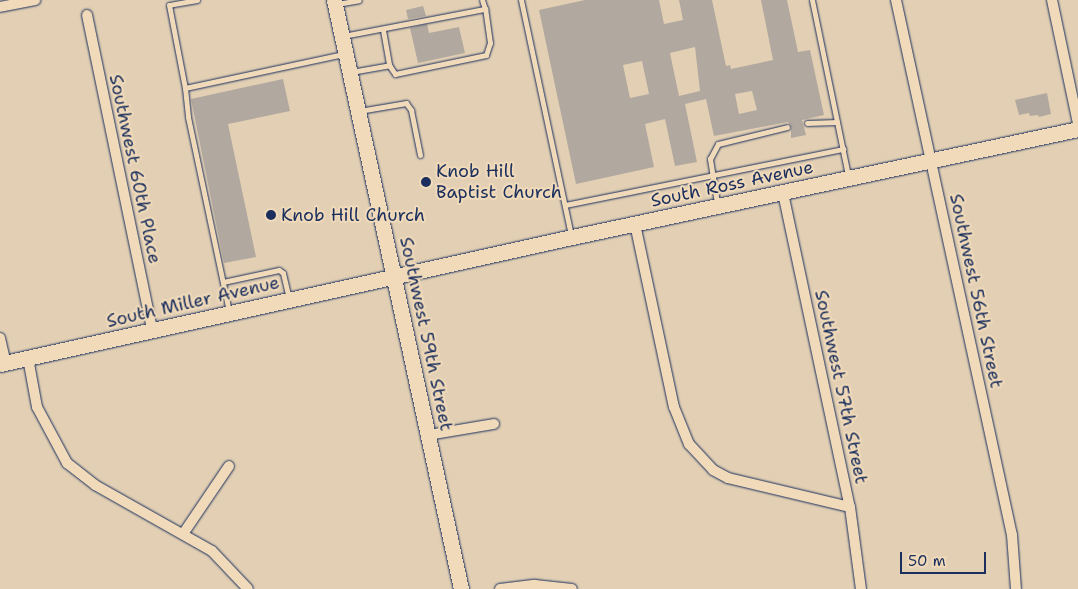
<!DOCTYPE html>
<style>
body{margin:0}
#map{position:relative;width:1078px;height:589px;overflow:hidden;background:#e3d0b4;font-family:"Shantell Sans",sans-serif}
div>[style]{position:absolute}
.building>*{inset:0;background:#b1a89f}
.roads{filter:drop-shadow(0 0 1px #1b2f5e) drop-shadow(0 0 1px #1b2f5e)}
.lane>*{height:5px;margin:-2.5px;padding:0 2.5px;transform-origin:2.5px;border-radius:2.5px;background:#f0dab9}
.street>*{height:10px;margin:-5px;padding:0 5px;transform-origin:5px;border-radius:5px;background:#f0dab9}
.secondary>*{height:15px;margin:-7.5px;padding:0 7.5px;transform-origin:7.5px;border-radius:7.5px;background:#f0dab9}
.dots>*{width:14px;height:14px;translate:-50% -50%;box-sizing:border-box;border:2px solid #f0dab9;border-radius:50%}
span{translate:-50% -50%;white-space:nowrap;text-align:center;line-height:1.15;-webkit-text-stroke:4px #f0dab9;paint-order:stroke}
.street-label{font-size:18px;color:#1b2f5e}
.poi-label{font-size:18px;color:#1b2f5e}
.left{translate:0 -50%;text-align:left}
.scale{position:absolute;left:900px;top:552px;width:86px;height:22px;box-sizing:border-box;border:2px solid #1b2f5e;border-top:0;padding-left:6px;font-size:15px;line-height:18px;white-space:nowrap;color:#1b2f5e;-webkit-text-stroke:4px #f0dab9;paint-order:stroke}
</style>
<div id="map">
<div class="building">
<div style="clip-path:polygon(evenodd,585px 0,659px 0,664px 24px,683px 20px,679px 0,712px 0,726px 66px,730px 65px,731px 69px,773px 60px,761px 0,787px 0,798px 52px,810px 50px,824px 115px,802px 120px,806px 135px,791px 138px,791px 126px,788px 122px,714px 136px,706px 99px,685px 104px,697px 162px,675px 166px,665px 119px,645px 124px,654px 167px,576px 184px,539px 10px,585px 0,695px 47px,700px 91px,679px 96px,670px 53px,695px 47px,585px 0,642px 61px,649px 94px,630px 98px,623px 65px,642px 61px,585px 0,752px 91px,757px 110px,739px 114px,735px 94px,752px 91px)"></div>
<div style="clip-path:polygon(423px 6px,426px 16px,408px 19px,406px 10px)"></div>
<div style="clip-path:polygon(427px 24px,429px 33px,459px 27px,465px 53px,418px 63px,410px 28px)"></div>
<div style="clip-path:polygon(283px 79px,290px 111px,228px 124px,256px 257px,224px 263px,191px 99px)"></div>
<div style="clip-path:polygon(1047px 93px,1051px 114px,1039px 117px,1038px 115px,1030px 116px,1029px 113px,1019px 115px,1015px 100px)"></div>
</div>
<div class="roads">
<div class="lane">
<div style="left:197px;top:0;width:28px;rotate:170deg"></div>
<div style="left:169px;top:5px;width:85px;rotate:79.1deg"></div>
<div style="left:185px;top:88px;width:162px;rotate:-12.1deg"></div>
<div style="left:521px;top:0;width:241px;rotate:78deg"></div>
<div style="left:812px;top:0;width:180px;rotate:78.4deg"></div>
<div style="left:337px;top:4px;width:22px;rotate:-10deg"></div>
<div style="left:383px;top:30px;width:36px;rotate:80deg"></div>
<div style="left:343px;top:36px;width:145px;rotate:-10.8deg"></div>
<div style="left:485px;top:9px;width:9px;rotate:-108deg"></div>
<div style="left:351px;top:72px;width:39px;rotate:-10deg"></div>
<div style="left:389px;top:65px;width:11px;rotate:56deg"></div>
<div style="left:395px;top:74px;width:93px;rotate:-11.8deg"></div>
<div style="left:486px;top:55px;width:13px;rotate:-72deg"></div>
<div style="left:490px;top:43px;width:34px;rotate:-98deg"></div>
<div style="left:185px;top:88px;width:29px;rotate:84deg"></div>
<div style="left:188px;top:117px;width:199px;rotate:78.1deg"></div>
<div style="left:359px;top:111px;width:48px;rotate:-9.7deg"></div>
<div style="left:406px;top:103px;width:9px;rotate:54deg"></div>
<div style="left:411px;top:110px;width:46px;rotate:78.7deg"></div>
<div style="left:807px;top:123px;width:30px;rotate:-2deg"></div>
<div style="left:717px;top:203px;width:45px;rotate:-99deg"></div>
<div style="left:710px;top:159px;width:17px;rotate:-62deg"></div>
<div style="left:718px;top:144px;width:71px;rotate:-13.8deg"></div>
<div style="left:565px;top:205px;width:284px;rotate:-11.4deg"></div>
<div style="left:223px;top:282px;width:57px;rotate:-12.1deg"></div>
<div style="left:279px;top:270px;width:5px;rotate:37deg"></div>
<div style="left:283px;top:273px;width:27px;rotate:77deg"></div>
</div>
<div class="street">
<div style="left:896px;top:0;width:547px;rotate:77.77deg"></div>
<div style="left:1012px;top:535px;width:54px;rotate:85.8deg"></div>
<div style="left:1052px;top:0;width:126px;rotate:78.1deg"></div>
<div style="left:0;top:7px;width:36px;rotate:-11deg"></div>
<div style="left:87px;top:15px;width:322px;rotate:78.3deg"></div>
<div style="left:783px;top:193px;width:321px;rotate:78deg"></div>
<div style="left:850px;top:507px;width:83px;rotate:82.4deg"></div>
<div style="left:635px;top:224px;width:187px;rotate:78deg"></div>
<div style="left:674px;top:407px;width:40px;rotate:68deg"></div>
<div style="left:689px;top:444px;width:35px;rotate:47deg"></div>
<div style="left:713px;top:470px;width:17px;rotate:28deg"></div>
<div style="left:728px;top:478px;width:125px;rotate:13.4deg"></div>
<div style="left:0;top:338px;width:26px;rotate:77deg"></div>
<div style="left:28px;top:358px;width:50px;rotate:79.6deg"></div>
<div style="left:37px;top:407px;width:64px;rotate:61.8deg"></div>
<div style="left:67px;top:463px;width:36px;rotate:38deg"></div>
<div style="left:95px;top:485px;width:134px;rotate:29.4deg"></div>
<div style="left:212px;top:551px;width:52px;rotate:46.5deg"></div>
<div style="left:428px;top:435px;width:67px;rotate:-9.5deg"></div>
<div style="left:183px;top:534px;width:82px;rotate:-55.9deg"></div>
<div style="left:500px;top:589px;width:35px;rotate:-7deg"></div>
<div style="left:535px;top:585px;width:37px;rotate:6deg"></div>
</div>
<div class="secondary">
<div style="left:334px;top:0;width:603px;rotate:77.83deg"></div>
<div style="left:0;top:364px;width:586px;rotate:-12.52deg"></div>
<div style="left:572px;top:237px;width:517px;rotate:-12.05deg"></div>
</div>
</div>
<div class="dots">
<div style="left:426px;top:182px;background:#1b2f5e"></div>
<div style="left:271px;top:215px;background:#1b2f5e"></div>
</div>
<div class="street-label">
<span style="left:135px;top:169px;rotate:78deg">Southwest 60th Place</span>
<span style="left:732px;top:184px;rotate:-12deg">South Ross Avenue</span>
<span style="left:976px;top:291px;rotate:78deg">Southwest 56th Street</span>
<span style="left:193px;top:302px;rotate:-13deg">South Miller Avenue</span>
<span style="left:426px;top:334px;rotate:78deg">Southwest 59th Street</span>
<span style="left:841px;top:387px;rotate:78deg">Southwest 57th Street</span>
</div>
<div class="poi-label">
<span class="left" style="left:436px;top:182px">Knob Hill<br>Baptist Church</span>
<span class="left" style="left:281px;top:215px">Knob Hill Church</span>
</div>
<div class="scale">50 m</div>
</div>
